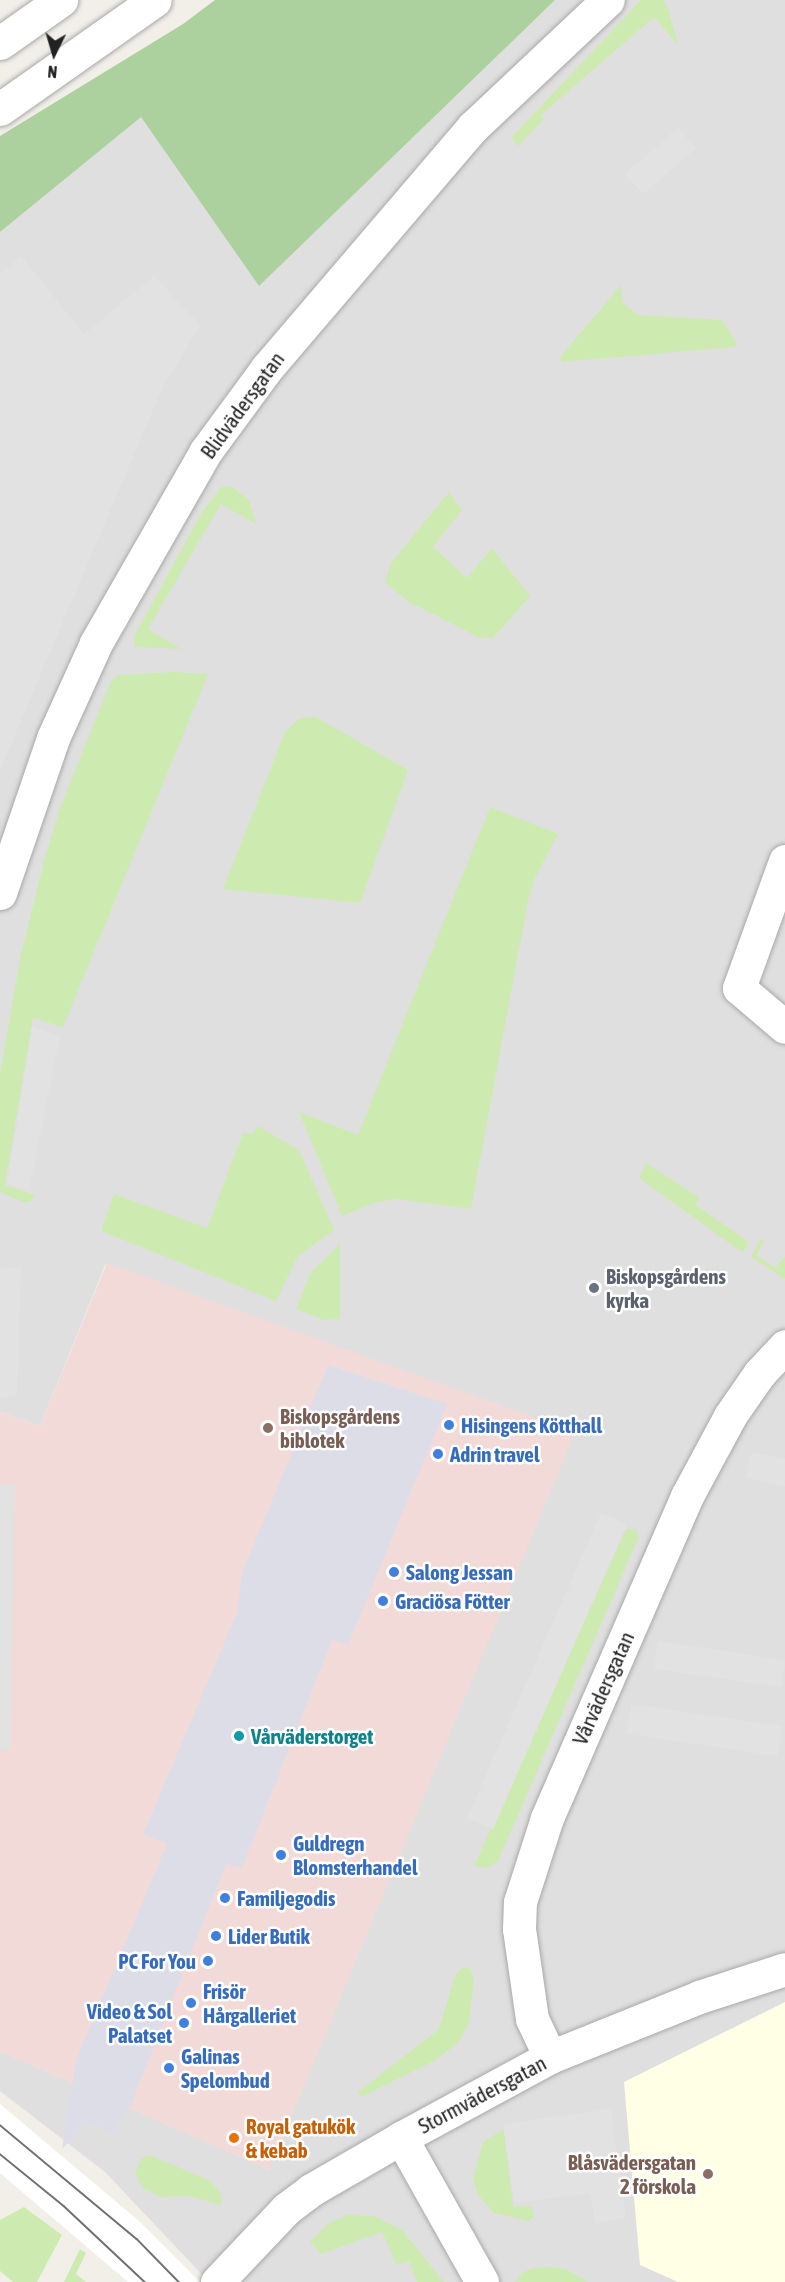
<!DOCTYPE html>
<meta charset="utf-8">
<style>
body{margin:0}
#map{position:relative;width:785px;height:2282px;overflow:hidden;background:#f2efe9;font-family:"Asap Condensed",sans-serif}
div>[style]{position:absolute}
.residential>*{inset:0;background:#e0dfdf}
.commercial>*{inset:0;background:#f2dad9}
.education>*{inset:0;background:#ffffe5}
.grass>*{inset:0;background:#cdebb0}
.forest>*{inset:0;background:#add19e}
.parking>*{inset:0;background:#e2e2e2}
.plaza>*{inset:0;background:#dddde8}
.pier>*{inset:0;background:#fff}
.roads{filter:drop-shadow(0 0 2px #a9a9a9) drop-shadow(0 0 2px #a9a9a9)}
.minor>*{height:33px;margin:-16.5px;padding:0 16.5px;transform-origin:16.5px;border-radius:16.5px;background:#fff}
.tram>*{height:1.5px;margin:-0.75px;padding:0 0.75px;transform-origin:0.75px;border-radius:0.75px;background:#707070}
.dots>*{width:16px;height:16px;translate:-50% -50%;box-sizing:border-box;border:3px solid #fff;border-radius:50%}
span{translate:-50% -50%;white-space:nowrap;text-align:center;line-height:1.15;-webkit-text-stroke:5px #fff;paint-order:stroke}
.street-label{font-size:21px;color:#222}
.worship-label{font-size:21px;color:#5b616d;font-weight:700}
.left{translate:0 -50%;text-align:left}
.education-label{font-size:21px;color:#785e54;font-weight:700}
.right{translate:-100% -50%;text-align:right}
.shop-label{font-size:21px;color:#366cbe;font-weight:700}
.culture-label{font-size:21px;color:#0d838f;font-weight:700}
.food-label{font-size:21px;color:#c56008;font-weight:700}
.north{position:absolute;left:24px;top:24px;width:60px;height:60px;-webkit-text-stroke:4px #fff;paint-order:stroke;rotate:185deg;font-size:16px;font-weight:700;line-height:24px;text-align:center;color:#222}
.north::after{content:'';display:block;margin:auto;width:21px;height:27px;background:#222;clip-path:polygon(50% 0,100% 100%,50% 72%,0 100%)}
</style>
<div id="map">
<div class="residential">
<div style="clip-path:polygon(555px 0,785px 0,785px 2282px,209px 2282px,105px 2172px,0 2091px,0 2051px,270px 2170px,106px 1263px,40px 1426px,1px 1412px,0 1416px,0 232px,141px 116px,259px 285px)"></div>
</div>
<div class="commercial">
<div style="clip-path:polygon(107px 1263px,575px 1432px,269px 2170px,0 2051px,0 1416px,1px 1412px,40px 1426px)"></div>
</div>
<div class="education">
<div style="clip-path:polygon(785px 2002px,785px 2282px,678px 2282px,640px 2265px,624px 2082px)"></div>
</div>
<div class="grass">
<div style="clip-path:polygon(641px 0,663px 0,667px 6px,679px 46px,654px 17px,541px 115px,544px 119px,518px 146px,511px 138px)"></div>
<div style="clip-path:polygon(621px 285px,622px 302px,638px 315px,722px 320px,737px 343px,735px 347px,562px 362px,560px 357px)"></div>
<div style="clip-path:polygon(231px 486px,249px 500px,256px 524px,221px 504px,148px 629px,181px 649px,135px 647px,134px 637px,200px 515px,221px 487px)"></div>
<div style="clip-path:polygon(449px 492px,462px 510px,433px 547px,467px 578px,492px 548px,530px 596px,493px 638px,480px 638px,407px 601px,385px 582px,391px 563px)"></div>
<div style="clip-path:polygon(173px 672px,208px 674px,63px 1027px,33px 1018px,5px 1185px,35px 1195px,30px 1202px,23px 1202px,0 1192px,0 1074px,20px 958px,44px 861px,60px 808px,111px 681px,117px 675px)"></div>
<div style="clip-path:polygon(307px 717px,316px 717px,408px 770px,360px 903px,223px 889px,285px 732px,297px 720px)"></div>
<div style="clip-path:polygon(490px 807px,558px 834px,534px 880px,528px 901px,471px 1209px,396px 1199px,373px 1203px,342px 1216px,299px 1112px,358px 1135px)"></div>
<div style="clip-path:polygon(258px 1126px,299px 1150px,334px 1230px,298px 1256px,276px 1301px,101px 1231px,114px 1194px,207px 1228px,243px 1133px,252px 1134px)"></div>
<div style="clip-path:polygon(646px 1163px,700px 1198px,696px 1205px,749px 1242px,745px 1249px,742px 1252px,719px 1236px,639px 1178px)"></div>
<div style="clip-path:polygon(760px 1239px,764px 1241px,756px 1255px,775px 1268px,785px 1256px,785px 1279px,751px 1257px)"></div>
<div style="clip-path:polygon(340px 1244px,340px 1319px,324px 1320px,296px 1309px,311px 1272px)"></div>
<div style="clip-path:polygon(626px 1529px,636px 1529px,638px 1539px,498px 1861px,488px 1868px,474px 1866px)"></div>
<div style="clip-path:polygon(463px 1968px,470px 1968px,474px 1980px,469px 2023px,458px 2043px,434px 2061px,361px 2097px,358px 2092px,439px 2029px,456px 1973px)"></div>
<div style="clip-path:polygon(504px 2129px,513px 2206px,531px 2206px,534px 2217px,528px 2221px,494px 2213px,478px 2195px,473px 2179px,483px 2142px)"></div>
<div style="clip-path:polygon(149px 2155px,209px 2180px,221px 2193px,221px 2205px,189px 2196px,160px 2197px,142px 2187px,135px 2172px,142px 2158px)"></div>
<div style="clip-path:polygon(24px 2207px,62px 2235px,37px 2282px,13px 2282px,0 2271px,0 2220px)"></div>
<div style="clip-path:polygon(347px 2215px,374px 2216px,402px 2230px,444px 2282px,417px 2282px,409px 2261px,397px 2265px,382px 2232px,321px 2254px,310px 2242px,327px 2224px)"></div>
<div style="clip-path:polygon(80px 2249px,86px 2253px,76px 2274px,86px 2282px,64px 2282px)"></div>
<div style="clip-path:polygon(552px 2267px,566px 2269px,588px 2282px,515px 2282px,522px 2273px,533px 2268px)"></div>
</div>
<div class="forest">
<div style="clip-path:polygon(215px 0,555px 0,259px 286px,141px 117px,0 232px,0 136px,183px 24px)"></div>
</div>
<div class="parking">
<div style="clip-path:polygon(678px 128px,696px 148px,643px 194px,625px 174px)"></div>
<div style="clip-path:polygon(21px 256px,84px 334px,154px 276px,200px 325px,161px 391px,0 770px,0 274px)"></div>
<div style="clip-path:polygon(32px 1027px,60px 1036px,29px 1190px,7px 1184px)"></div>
<div style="clip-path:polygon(21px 1267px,17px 1395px,0 1399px,0 1269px)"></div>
<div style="clip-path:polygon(752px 1452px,785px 1459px,785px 1487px,746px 1477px)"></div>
<div style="clip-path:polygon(0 1484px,15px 1485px,10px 1750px,0 1750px)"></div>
<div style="clip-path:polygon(601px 1513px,627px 1524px,493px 1829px,467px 1818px)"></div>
<div style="clip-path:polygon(658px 1641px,785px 1660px,782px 1687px,654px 1669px)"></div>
<div style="clip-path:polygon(631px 1704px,782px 1726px,777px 1756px,627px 1734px)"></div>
<div style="clip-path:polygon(611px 2109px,626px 2218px,595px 2223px,590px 2193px,514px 2203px,503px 2124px)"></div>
</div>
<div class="plaza">
<div style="clip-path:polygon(328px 1365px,447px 1404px,348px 1645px,332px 1640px,242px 1868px,226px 1864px,132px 2102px,113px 2133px,89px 2122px,62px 2149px,76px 2060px,167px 1844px,143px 1834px,237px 1613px,242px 1573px)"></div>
</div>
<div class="pier">
<div style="clip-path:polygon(0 2104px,139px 2221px,200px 2282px,128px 2282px,0 2173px)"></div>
</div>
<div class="roads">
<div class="minor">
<div style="left:0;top:43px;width:75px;rotate:-35.2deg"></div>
<div style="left:0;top:109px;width:189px;rotate:-35.1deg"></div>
<div style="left:785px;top:861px;width:135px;rotate:109.9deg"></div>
<div style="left:739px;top:988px;width:60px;rotate:40.3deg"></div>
<div style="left:0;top:893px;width:164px;rotate:-71.1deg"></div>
<div style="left:53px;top:738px;width:104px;rotate:-65.6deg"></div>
<div style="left:96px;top:643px;width:221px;rotate:-60.2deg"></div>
<div style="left:206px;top:451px;width:103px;rotate:-53.7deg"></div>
<div style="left:267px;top:368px;width:317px;rotate:-49.5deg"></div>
<div style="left:473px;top:127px;width:185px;rotate:-43.3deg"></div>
<div style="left:550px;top:2057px;width:42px;rotate:-115.3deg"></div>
<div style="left:532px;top:2019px;width:91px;rotate:-98.2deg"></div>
<div style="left:519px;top:1929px;width:27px;rotate:-88deg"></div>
<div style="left:520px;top:1902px;width:88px;rotate:-72.2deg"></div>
<div style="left:547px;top:1818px;width:351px;rotate:-66.5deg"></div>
<div style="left:687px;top:1496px;width:91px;rotate:-61.7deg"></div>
<div style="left:730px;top:1416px;width:51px;rotate:-55.4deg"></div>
<div style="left:759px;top:1374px;width:38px;rotate:-47deg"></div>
<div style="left:401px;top:2138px;width:165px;rotate:60.6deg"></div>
<div style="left:217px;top:2282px;width:100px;rotate:-46.6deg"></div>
<div style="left:286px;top:2209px;width:31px;rotate:-37deg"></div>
<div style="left:311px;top:2190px;width:104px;rotate:-30deg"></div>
<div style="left:401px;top:2138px;width:170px;rotate:-28.5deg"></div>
<div style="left:550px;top:2057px;width:161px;rotate:-21.9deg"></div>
<div style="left:699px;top:1997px;width:90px;rotate:-18deg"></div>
</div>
</div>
<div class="tram">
<div style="left:0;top:2125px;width:178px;rotate:39.8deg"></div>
<div style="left:137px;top:2239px;width:60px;rotate:45.7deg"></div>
<div style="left:0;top:2154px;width:82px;rotate:39.1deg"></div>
<div style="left:64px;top:2206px;width:111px;rotate:43.2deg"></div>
</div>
<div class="dots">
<div style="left:594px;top:1288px;background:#6b7280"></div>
<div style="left:449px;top:1425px;background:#3f7fe0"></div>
<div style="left:268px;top:1428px;background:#8d6e63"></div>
<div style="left:438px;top:1454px;background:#3f7fe0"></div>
<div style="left:394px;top:1572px;background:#3f7fe0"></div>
<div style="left:383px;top:1601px;background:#3f7fe0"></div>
<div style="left:239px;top:1736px;background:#0f9aa8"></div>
<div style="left:281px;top:1855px;background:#3f7fe0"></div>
<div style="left:225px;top:1898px;background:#3f7fe0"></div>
<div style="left:216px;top:1936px;background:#3f7fe0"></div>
<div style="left:208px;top:1961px;background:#3f7fe0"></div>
<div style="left:191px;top:2003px;background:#3f7fe0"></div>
<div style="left:184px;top:2023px;background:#3f7fe0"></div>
<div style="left:169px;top:2068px;background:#3f7fe0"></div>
<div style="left:234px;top:2138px;background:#e8710a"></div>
<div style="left:708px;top:2174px;background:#8d6e63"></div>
</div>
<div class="street-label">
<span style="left:242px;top:405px;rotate:-54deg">Blidvädersgatan</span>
<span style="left:603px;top:1688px;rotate:-66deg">Vårvädersgatan</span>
<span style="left:482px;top:2094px;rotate:-28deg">Stormvädersgatan</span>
</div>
<div class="worship-label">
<span class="left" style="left:606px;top:1288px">Biskopsgårdens<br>kyrka</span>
</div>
<div class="education-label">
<span class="left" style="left:280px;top:1428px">Biskopsgårdens<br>biblotek</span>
<span class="right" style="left:696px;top:2174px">Blåsvädersgatan<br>2 förskola</span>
</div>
<div class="shop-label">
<span class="left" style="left:461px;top:1425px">Hisingens Kötthall</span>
<span class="left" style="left:450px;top:1454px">Adrin travel</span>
<span class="left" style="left:406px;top:1572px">Salong Jessan</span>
<span class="left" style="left:395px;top:1601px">Graciösa Fötter</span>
<span class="left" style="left:293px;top:1855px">Guldregn<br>Blomsterhandel</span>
<span class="left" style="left:237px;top:1898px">Familjegodis</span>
<span class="left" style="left:228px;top:1936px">Lider Butik</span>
<span class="right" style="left:196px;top:1961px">PC For You</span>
<span class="left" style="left:203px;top:2003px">Frisör<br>Hårgalleriet</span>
<span class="right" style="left:172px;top:2023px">Video &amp; Sol<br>Palatset</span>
<span class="left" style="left:181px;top:2068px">Galinas<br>Spelombud</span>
</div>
<div class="culture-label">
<span class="left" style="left:251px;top:1736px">Vårväderstorget</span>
</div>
<div class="food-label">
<span class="left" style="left:246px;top:2138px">Royal gatukök<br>&amp; kebab</span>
</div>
<div class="north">N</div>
</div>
